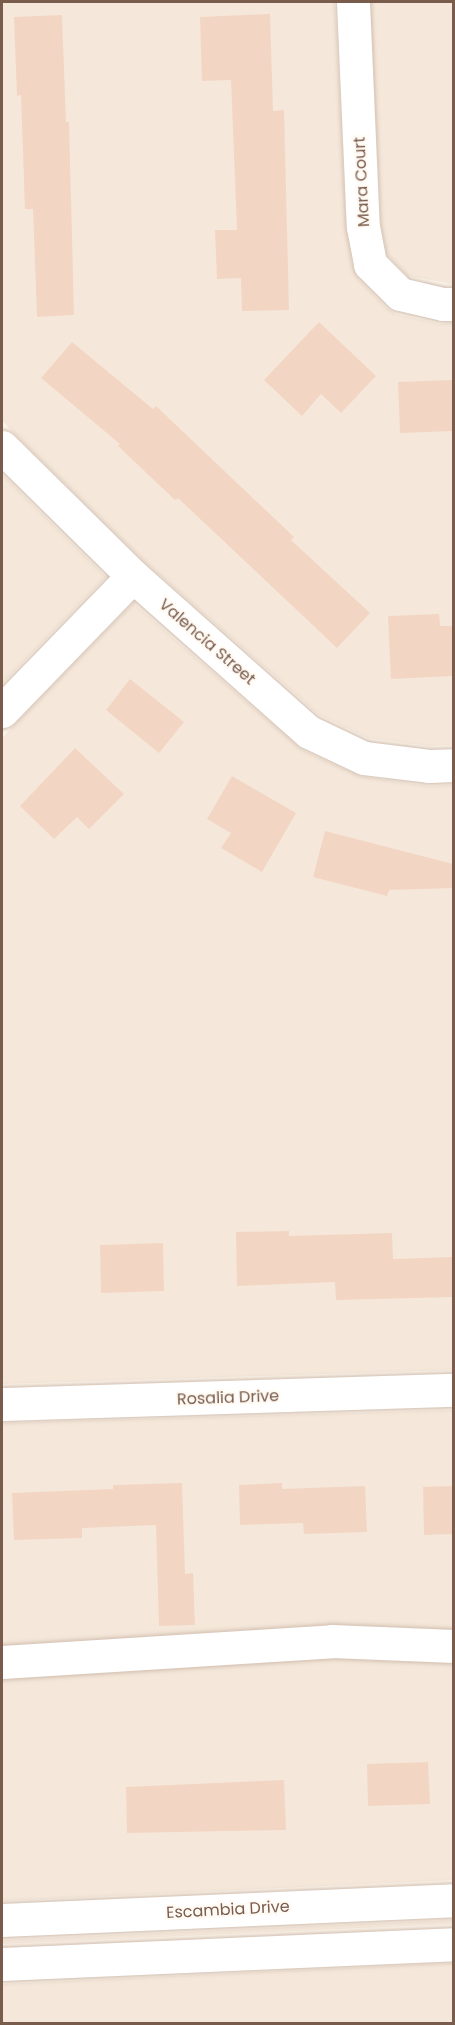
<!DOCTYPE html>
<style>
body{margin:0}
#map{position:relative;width:455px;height:2025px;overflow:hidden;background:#fdf6ec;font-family:Poppins,sans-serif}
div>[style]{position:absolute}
.residential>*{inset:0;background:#f5e8da}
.building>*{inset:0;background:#f3d5c3}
.roads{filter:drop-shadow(0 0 2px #d1beb0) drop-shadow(0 0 2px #d1beb0)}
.minor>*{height:33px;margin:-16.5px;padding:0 16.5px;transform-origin:16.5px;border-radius:16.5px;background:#fff}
span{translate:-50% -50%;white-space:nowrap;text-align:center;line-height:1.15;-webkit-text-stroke:4.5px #fffaf3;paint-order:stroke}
.street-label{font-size:16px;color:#7a5c4d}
.frame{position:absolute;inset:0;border:3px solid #7a5c4d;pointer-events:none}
</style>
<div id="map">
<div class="residential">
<div style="clip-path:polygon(2px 2px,335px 2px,346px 227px,353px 267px,358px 278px,388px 309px,396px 314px,440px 324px,453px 323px,453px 745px,429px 746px,368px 738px,318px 714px,145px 562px,2px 421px)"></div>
<div style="clip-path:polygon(370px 2px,453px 2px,453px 284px,408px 276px,386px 253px,381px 224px)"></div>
<div style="clip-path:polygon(2px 474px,106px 577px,2px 684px)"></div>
<div style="clip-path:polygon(133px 603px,302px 750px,362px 777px,430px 786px,453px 785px,453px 1370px,2px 1384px,2px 738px)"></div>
<div style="clip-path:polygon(453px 1410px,453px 1880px,2px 1901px,2px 1423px)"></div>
<div style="clip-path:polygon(454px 1920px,453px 1924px,2px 1944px,2px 1940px)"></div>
<div style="clip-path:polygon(453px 1963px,453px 2023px,2px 2023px,2px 1984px)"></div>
</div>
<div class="building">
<div style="clip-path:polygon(270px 14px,273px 111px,284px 110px,289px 310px,242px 311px,241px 278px,217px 279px,215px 230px,237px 230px,231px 80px,202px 81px,200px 17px)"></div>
<div style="clip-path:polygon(62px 15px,66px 122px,69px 122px,74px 315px,37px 317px,33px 209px,25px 209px,21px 95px,17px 96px,14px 17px)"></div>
<div style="clip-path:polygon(319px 322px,376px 376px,341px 413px,321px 394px,302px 416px,264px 380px)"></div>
<div style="clip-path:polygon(72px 342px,153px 409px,156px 406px,294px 537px,291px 540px,370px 613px,337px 648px,178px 498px,175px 500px,118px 446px,120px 444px,41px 378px)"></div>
<div style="clip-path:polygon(453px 380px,453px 431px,400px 433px,398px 382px)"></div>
<div style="clip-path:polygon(439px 614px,440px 626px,453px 626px,453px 676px,391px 679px,388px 616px)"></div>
<div style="clip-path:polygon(130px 679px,184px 722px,159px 753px,106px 710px)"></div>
<div style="clip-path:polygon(75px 748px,124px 794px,89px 829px,77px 817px,54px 839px,20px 806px)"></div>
<div style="clip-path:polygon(232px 776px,296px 813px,262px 872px,221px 848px,231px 833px,207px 819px)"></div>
<div style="clip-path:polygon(325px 831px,453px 864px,453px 888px,389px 890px,387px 896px,313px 877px)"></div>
<div style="clip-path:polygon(289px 1231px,289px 1236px,392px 1233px,393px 1259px,453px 1257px,453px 1297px,336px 1300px,335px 1282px,237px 1286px,236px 1232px)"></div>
<div style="clip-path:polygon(163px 1243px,164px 1291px,101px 1293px,100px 1245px)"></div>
<div style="clip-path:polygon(182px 1483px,185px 1574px,193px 1573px,195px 1625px,159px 1626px,156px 1525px,82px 1528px,82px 1538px,14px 1540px,12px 1493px,113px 1489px,113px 1485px)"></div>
<div style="clip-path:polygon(282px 1483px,282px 1489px,365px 1486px,367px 1532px,304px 1534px,303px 1523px,240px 1525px,239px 1485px)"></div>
<div style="clip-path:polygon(453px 1486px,453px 1534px,424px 1535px,423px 1487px)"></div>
<div style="clip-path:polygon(428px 1762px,430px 1804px,368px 1806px,367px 1764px)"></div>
<div style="clip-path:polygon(284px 1780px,286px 1830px,127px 1833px,126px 1787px)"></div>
</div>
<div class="roads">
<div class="minor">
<div style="left:353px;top:2px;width:225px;rotate:87.5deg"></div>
<div style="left:363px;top:227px;width:38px;rotate:79deg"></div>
<div style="left:370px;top:264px;width:42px;rotate:45deg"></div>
<div style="left:400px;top:294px;width:44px;rotate:13.1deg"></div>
<div style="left:443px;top:304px;width:11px"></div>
<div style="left:2px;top:447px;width:184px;rotate:44.6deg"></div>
<div style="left:133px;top:576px;width:235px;rotate:41.6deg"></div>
<div style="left:309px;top:732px;width:61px;rotate:25.3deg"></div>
<div style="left:364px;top:758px;width:65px;rotate:7deg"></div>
<div style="left:429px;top:766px;width:25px;rotate:-2deg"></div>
<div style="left:2px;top:711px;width:188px;rotate:-45.9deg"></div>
<div style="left:2px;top:1404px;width:452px;rotate:-1.8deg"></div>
<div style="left:2px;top:1662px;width:331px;rotate:-3.6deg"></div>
<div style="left:332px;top:1641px;width:122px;rotate:2.3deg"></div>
<div style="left:2px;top:1920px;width:452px;rotate:-2.5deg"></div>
<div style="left:2px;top:1964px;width:452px;rotate:-2.5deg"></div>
</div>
</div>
<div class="street-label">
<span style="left:362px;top:182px;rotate:-93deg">Mara Court</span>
<span style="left:207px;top:642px;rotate:41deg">Valencia Street</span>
<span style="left:228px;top:1398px;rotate:-2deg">Rosalia Drive</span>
<span style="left:228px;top:1910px;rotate:-3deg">Escambia Drive</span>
</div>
<div class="frame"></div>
</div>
